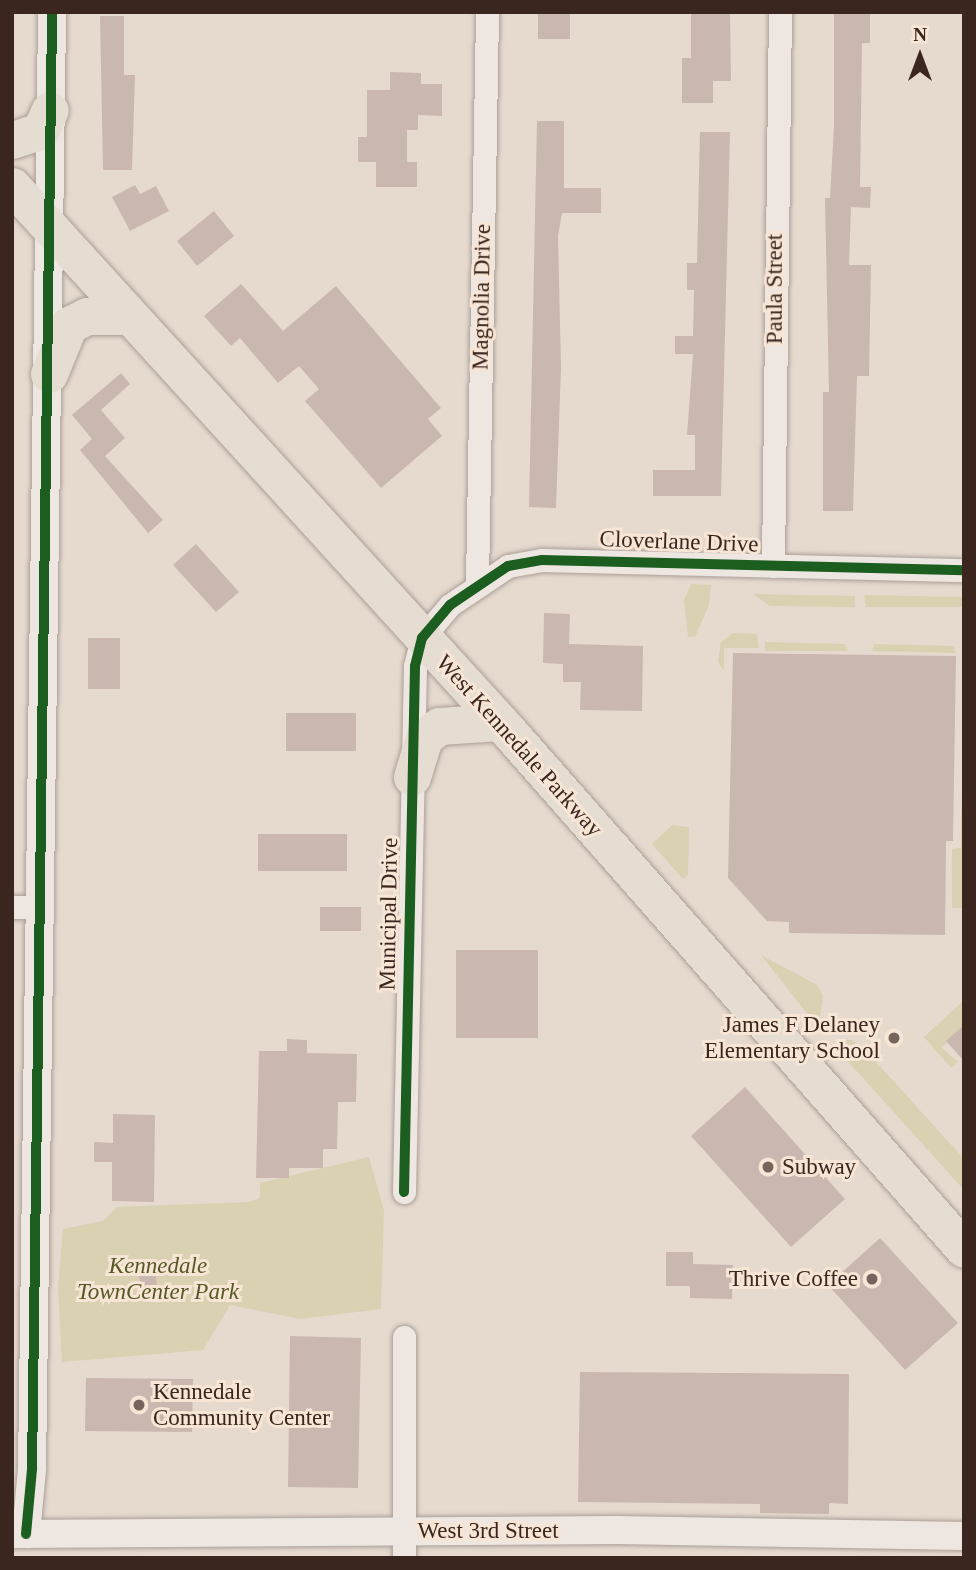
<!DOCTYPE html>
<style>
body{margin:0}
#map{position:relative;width:976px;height:1570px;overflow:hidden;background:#e6dacf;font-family:"Times New Roman",serif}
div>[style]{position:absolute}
.green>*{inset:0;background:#d9d1b1}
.building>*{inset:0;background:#cab7b0}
.roads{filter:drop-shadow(0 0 2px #ab9f97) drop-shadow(0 0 2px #ab9f97)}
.minor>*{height:23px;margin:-11.5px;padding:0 11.5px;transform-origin:11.5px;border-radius:11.5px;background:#eee7e1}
.tertiary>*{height:28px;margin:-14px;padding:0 14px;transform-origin:14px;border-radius:14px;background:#eee7e1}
.primary>*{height:37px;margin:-18.5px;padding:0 18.5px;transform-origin:18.5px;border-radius:18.5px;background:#e5dcd2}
.cycleway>*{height:10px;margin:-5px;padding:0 5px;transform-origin:5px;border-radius:5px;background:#1b5e20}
.dots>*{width:19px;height:19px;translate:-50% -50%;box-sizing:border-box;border:4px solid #f7e5d5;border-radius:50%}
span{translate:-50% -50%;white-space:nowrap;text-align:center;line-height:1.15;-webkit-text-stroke:6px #f7e5d5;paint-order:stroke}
.street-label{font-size:23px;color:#3b261f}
.poi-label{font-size:23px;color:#3b261f}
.right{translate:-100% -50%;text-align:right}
.left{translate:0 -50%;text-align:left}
.park-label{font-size:23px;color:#565825;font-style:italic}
.frame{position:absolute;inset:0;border:14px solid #3b261f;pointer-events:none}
.north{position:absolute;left:885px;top:21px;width:70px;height:70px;-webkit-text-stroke:5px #f7e5d5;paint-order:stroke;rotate:0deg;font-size:19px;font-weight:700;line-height:28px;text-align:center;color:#3b261f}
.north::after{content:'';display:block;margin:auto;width:24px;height:32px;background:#3b261f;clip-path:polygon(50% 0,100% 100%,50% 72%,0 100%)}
</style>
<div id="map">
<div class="green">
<div style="clip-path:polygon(691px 584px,711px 585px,709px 605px,695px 637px,688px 637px,684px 600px)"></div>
<div style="clip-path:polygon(753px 594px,855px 596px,855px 607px,770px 606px)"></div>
<div style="clip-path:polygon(864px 595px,964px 597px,964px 607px,866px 607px)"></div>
<div style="clip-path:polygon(757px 634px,759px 648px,724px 648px,724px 671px,718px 662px,721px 642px,733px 633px)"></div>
<div style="clip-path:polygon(765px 642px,845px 644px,848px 651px,765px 651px)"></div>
<div style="clip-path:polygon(874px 644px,954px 646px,955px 653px,872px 651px)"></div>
<div style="clip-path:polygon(961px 788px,964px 908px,952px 908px,952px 849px,961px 848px)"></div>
<div style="clip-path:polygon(672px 825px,689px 827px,688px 875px,683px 879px,652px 844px)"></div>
<div style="clip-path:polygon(761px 955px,817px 985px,823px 996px,820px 1016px,813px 1021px)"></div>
<div style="clip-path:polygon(964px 1000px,964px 1024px,942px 1048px,958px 1062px,951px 1068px,924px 1037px)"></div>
<div style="clip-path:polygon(843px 1040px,852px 1040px,868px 1053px,964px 1159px,964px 1190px,834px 1046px)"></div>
<div style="clip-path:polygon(369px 1157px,384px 1211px,381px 1309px,300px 1319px,230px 1305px,203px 1350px,62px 1362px,58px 1289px,63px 1229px,103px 1221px,117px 1207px,249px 1202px,260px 1198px,260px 1183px)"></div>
</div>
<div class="building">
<div style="clip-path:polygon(538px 12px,570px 12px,570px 39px,538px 39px)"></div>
<div style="clip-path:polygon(691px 12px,730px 12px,731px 81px,713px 81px,713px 103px,682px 103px,682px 58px,691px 58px)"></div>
<div style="clip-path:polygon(834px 12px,870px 12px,870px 43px,862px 43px,860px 187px,871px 187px,870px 208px,851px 207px,849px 265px,871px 265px,869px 376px,857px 376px,853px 511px,823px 511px,823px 392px,829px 392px,825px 198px,830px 198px,834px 126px)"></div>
<div style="clip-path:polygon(100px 16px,124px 16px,124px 75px,135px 75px,132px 170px,103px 170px)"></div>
<div style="clip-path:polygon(390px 72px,421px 73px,421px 84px,442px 84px,442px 116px,418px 115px,418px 130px,407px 130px,407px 162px,417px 162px,417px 187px,376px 187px,376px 162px,358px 162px,358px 137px,367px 137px,367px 90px,390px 90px)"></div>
<div style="clip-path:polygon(537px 121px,564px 121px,564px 188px,601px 188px,601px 213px,562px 213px,558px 236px,561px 368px,556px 508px,529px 507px)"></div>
<div style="clip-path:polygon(700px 132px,730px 132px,721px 496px,653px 496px,653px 470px,695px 470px,695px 435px,687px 435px,693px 354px,675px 354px,675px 336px,693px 336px,694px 290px,687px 290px,687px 263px,697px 263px)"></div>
<div style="clip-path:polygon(135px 185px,140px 194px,156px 186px,169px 211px,130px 231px,112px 197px)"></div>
<div style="clip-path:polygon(214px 211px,234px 236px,197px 266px,177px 241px)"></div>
<div style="clip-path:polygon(241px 284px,283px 331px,336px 286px,441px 408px,428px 419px,442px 436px,381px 488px,305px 401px,319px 389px,299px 366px,278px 383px,240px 338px,231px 346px,204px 316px)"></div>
<div style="clip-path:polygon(121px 373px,130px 384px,101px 410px,125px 438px,105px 456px,163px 520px,148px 533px,80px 450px,92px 439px,72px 415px)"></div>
<div style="clip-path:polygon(196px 544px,239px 592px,216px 612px,173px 565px)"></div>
<div style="clip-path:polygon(544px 613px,570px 614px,569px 644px,643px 646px,642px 711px,580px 710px,581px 682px,563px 682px,563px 664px,543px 663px)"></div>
<div style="clip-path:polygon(88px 638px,120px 638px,120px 689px,88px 689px)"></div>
<div style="clip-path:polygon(733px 653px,956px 656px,953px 841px,946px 841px,945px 935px,789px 933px,789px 922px,767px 921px,728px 878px)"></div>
<div style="clip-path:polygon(286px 713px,356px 713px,356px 751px,286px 751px)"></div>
<div style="clip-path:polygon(258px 834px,347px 834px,347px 871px,258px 871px)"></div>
<div style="clip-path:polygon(320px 907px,361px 907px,361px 931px,320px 931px)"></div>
<div style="clip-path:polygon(456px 950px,538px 950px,538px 1038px,456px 1038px)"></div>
<div style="clip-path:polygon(964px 1025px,964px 1061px,946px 1041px)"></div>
<div style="clip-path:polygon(287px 1039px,307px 1040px,307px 1053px,357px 1054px,356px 1102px,338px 1102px,337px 1149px,323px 1149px,323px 1168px,289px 1168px,289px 1178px,256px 1178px,259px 1051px,287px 1051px)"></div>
<div style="clip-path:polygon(745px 1087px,845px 1199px,791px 1247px,691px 1136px)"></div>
<div style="clip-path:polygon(113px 1114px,155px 1115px,154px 1202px,112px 1201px,112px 1162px,94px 1162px,94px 1142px,113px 1143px)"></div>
<div style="clip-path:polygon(880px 1238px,958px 1323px,905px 1370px,828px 1285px)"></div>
<div style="clip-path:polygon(666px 1252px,693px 1252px,693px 1264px,733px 1265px,732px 1299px,690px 1298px,690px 1286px,666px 1286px)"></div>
<div style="clip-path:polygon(153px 1260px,158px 1292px,142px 1294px,137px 1263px)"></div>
<div style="clip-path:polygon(290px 1336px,361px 1338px,358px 1488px,288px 1487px)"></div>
<div style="clip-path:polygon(580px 1372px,849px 1374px,848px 1504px,829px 1503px,829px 1514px,760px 1513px,760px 1504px,578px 1502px)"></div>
<div style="clip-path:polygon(86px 1378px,193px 1379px,192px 1432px,85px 1431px)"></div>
</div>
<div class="roads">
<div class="minor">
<div style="left:773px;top:566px;width:554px;rotate:-89.28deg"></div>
<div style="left:477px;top:582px;width:570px;rotate:-88.99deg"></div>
<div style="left:12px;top:907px;width:29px"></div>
<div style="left:404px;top:1192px;width:526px;rotate:-88.8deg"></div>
<div style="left:415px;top:666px;width:29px;rotate:-76deg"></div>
<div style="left:422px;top:638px;width:43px;rotate:-49.7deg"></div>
<div style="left:450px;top:605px;width:70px;rotate:-33.9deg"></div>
<div style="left:508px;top:566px;width:35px;rotate:-10deg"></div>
<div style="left:542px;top:560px;width:422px;rotate:1.4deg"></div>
<div style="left:404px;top:1558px;width:221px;rotate:-90deg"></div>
</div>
<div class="tertiary">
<div style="left:12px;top:1534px;width:605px;rotate:-0.38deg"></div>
<div style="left:617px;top:1530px;width:347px;rotate:1deg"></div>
<div style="left:26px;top:1534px;width:65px;rotate:-84.7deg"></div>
<div style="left:32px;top:1469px;width:1457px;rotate:-89.21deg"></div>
</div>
<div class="primary">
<div style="left:12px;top:140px;width:29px;rotate:-18deg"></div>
<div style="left:40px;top:131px;width:23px;rotate:-65deg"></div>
<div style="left:12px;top:186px;width:740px;rotate:47.68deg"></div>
<div style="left:510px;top:733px;width:687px;rotate:48.66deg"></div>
<div style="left:49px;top:374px;width:53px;rotate:-67.8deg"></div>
<div style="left:69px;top:325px;width:20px;rotate:-27deg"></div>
<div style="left:87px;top:316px;width:42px"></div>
<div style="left:412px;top:777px;width:41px;rotate:-72.9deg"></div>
<div style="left:424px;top:738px;width:19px;rotate:-39deg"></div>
<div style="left:439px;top:726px;width:61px;rotate:-3.8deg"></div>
</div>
</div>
<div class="cycleway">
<div style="left:404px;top:1192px;width:526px;rotate:-88.8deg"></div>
<div style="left:415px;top:666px;width:29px;rotate:-76deg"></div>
<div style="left:422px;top:638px;width:43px;rotate:-49.7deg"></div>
<div style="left:450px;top:605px;width:70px;rotate:-33.9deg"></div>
<div style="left:508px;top:566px;width:35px;rotate:-10deg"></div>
<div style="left:542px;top:560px;width:422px;rotate:1.4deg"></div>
<div style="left:26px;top:1534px;width:65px;rotate:-84.7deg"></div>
<div style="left:32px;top:1469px;width:1457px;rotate:-89.21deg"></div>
</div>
<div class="dots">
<div style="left:894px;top:1038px;background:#77655d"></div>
<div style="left:768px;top:1167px;background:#77655d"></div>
<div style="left:872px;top:1279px;background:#77655d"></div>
<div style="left:139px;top:1405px;background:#77655d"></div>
</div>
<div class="street-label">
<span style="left:775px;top:289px;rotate:-90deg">Paula Street</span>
<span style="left:482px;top:297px;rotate:-89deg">Magnolia Drive</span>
<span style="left:679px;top:542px;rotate:2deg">Cloverlane Drive</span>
<span style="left:519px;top:746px;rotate:48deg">West Kennedale Parkway</span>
<span style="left:389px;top:914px;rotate:-89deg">Municipal Drive</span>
<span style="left:488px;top:1531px">West 3rd Street</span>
</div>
<div class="poi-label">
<span class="right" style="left:880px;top:1038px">James F Delaney<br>Elementary School</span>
<span class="left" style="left:782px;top:1167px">Subway</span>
<span class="right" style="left:858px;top:1279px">Thrive Coffee</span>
<span class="left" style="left:153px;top:1405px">Kennedale<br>Community Center</span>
</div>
<div class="park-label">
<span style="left:158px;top:1279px">Kennedale<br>TownCenter Park</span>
</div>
<div class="frame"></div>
<div class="north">N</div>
</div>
